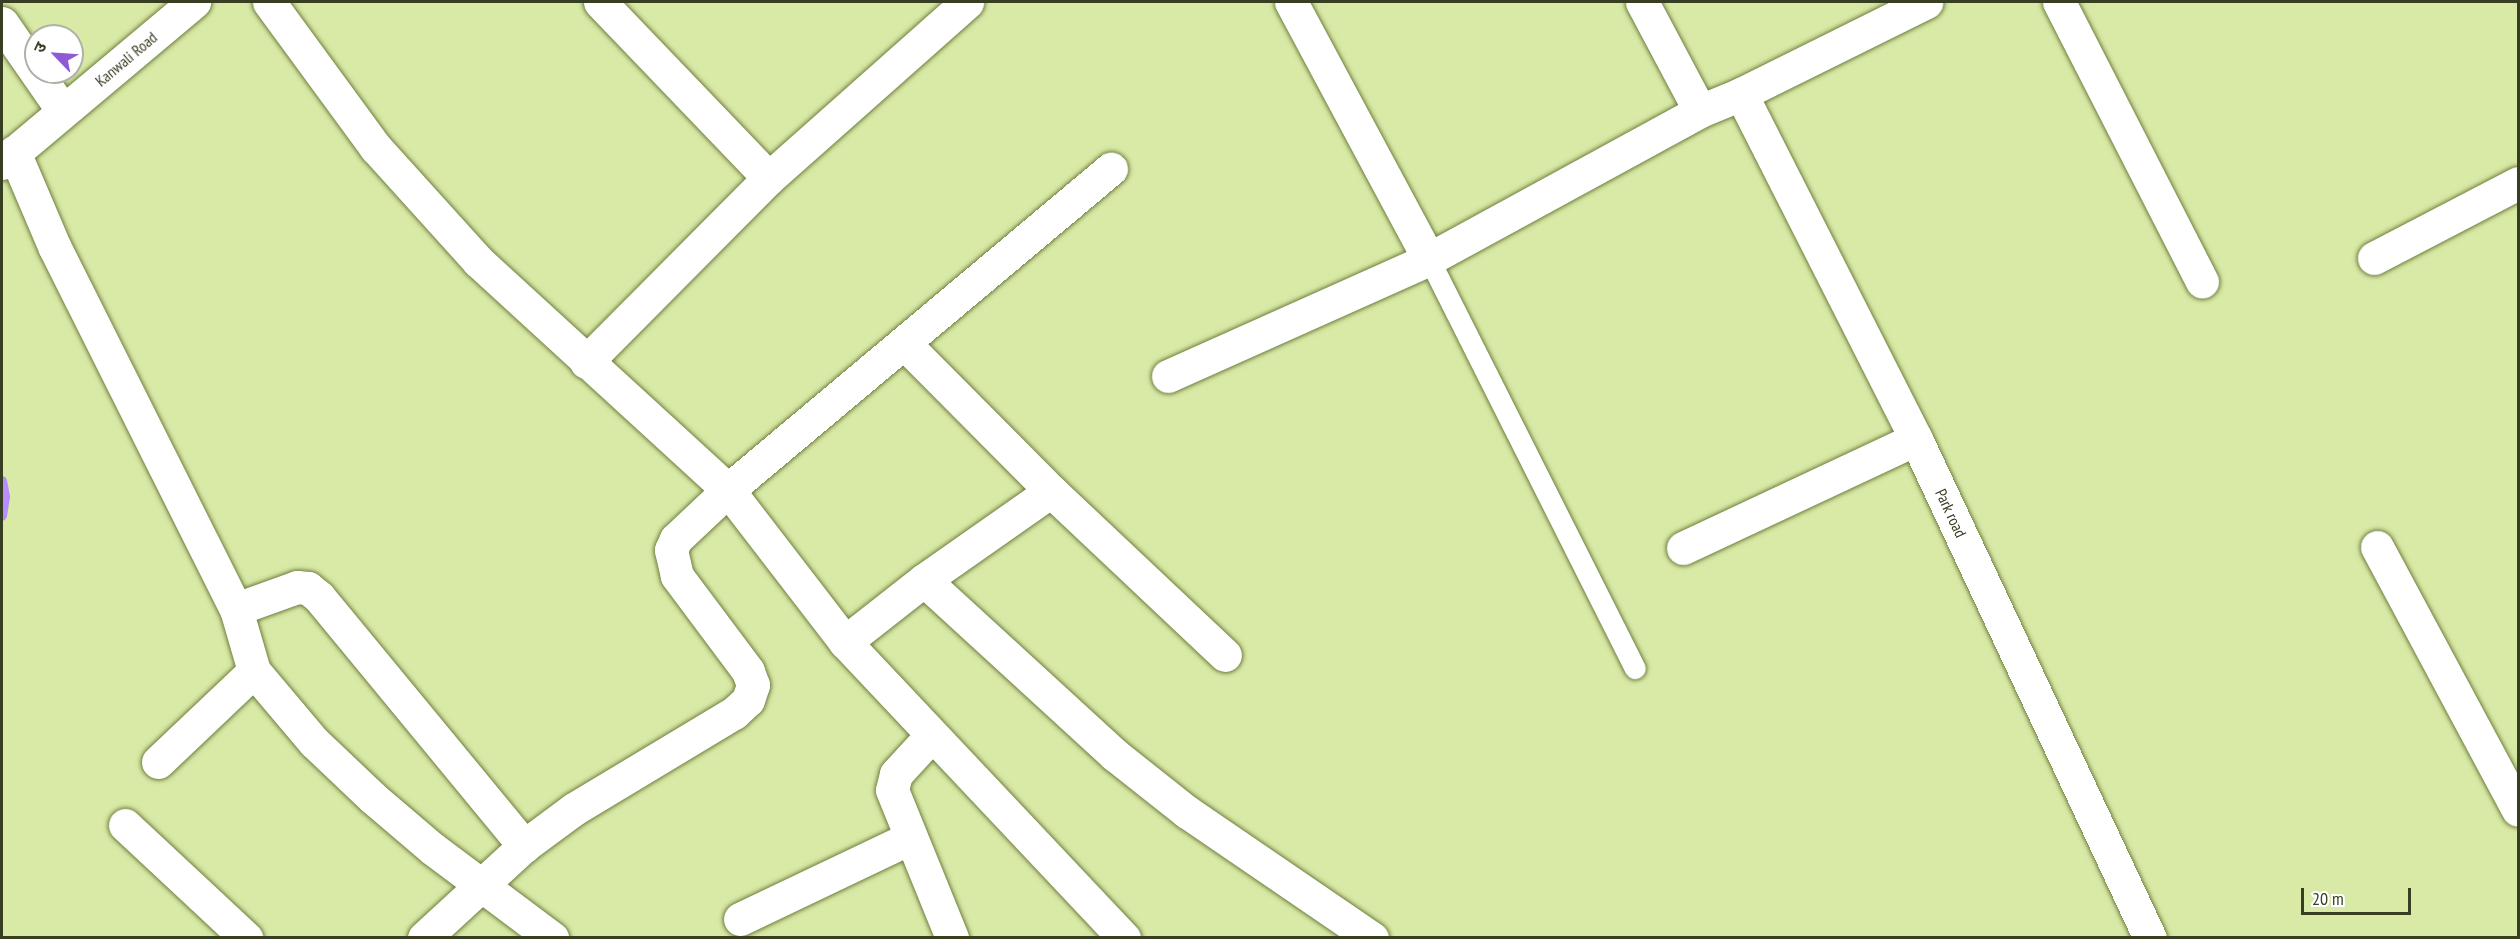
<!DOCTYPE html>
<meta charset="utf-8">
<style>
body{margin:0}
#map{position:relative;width:2520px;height:939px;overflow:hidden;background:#d8eaa6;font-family:"PT Sans Narrow","Noto Sans Devanagari",sans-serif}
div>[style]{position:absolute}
.stream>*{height:10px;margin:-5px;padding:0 5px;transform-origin:5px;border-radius:5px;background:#b88ffa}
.roads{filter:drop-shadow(0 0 2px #6f7e3e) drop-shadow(0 0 2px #6f7e3e)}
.lane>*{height:21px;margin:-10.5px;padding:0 10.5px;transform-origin:10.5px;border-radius:10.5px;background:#fff}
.street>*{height:33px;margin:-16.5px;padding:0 16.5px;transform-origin:16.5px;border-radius:16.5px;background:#fff}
.secondary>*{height:33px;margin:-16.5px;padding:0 16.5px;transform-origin:16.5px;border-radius:16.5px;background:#fff}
span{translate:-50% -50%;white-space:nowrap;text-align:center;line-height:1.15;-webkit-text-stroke:5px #fff;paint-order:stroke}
.street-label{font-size:16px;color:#373e22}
.frame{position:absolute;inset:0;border:3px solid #373e22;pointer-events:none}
.north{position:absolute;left:24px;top:24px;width:60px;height:60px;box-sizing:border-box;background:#fff;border:2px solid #afb2a7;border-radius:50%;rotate:295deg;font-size:16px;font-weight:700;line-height:24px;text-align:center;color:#373e22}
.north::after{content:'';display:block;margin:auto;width:21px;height:27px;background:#8e5bd4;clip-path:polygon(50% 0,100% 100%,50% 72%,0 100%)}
.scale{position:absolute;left:2301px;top:888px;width:110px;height:27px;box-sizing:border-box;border:3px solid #373e22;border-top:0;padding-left:8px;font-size:18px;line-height:21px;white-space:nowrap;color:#373e22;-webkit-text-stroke:4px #fff;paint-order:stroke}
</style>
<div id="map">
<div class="stream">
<div style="left:2px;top:481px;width:16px;rotate:79deg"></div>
<div style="left:5px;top:497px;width:19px;rotate:99deg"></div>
</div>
<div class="roads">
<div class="lane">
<div style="left:1429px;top:259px;width:458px;rotate:63.3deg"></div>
</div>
<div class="street">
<div style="left:269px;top:2px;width:181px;rotate:53.8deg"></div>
<div style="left:376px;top:148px;width:152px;rotate:47.9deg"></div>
<div style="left:478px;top:261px;width:339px;rotate:42.5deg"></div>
<div style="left:728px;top:490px;width:192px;rotate:52.4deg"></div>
<div style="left:845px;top:642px;width:407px;rotate:46.7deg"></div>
<div style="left:600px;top:2px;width:244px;rotate:46.2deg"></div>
<div style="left:1291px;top:2px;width:292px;rotate:61.8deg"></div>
<div style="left:1642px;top:2px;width:123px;rotate:62deg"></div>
<div style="left:2059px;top:2px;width:314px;rotate:62.9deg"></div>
<div style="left:2px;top:23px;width:107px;rotate:55.3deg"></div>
<div style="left:1741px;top:94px;width:387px;rotate:63.1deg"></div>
<div style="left:1916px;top:439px;width:551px;rotate:64.88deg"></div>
<div style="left:14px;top:152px;width:104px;rotate:66.9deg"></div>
<div style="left:55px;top:248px;width:404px;rotate:63.4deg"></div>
<div style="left:236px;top:609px;width:65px;rotate:73.8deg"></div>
<div style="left:254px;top:671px;width:93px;rotate:49.8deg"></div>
<div style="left:314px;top:742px;width:81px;rotate:43.5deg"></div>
<div style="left:373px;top:798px;width:79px;rotate:40.4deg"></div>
<div style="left:433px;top:849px;width:149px;rotate:36.8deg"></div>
<div style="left:2374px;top:258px;width:162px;rotate:-27.5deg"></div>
<div style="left:906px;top:345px;width:206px;rotate:45.2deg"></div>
<div style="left:1051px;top:491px;width:239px;rotate:43.3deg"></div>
<div style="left:586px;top:362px;width:260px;rotate:-45.2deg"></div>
<div style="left:769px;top:178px;width:265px;rotate:-41.6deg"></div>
<div style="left:1168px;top:376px;width:286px;rotate:-24.1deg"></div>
<div style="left:1429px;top:259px;width:309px;rotate:-28.6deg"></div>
<div style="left:1700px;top:111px;width:44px;rotate:-22.5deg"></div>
<div style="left:1741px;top:94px;width:207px;rotate:-26.4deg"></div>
<div style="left:2377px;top:547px;width:298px;rotate:61.8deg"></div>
<div style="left:1683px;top:548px;width:257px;rotate:-25.1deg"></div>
<div style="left:924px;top:580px;width:155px;rotate:-35deg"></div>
<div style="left:236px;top:609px;width:65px;rotate:-19.8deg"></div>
<div style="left:297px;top:587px;width:11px;rotate:5deg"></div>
<div style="left:308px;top:588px;width:14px;rotate:39deg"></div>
<div style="left:319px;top:597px;width:323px;rotate:50.5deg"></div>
<div style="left:845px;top:642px;width:100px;rotate:-38.1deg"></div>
<div style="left:924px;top:580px;width:259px;rotate:42.5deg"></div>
<div style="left:1115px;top:755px;width:92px;rotate:38.4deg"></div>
<div style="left:1187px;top:812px;width:224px;rotate:34.3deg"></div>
<div style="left:931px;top:736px;width:52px;rotate:132.6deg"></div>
<div style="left:896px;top:774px;width:16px;rotate:104deg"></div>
<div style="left:892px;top:790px;width:160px;rotate:67.9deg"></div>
<div style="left:158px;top:762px;width:132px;rotate:-43.5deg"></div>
<div style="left:125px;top:825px;width:166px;rotate:43deg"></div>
<div style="left:740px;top:919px;width:188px;rotate:-25.5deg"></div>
<div style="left:424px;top:938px;width:136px;rotate:-42.6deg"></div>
<div style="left:524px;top:846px;width:62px;rotate:-36.5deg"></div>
<div style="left:574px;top:809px;width:187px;rotate:-31deg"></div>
<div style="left:734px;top:713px;width:19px;rotate:-43deg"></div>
<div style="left:748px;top:700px;width:16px;rotate:-72deg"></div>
<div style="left:753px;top:685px;width:15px;rotate:-110deg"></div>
<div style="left:748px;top:671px;width:119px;rotate:-126.8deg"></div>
<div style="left:677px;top:576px;width:27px;rotate:-103deg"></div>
<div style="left:671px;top:550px;width:12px;rotate:-66deg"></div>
<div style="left:676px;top:539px;width:71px;rotate:-43.3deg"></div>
<div style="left:728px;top:490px;width:500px;rotate:-40deg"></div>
</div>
<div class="secondary">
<div style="left:2px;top:163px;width:251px;rotate:-40deg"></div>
</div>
</div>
<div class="street-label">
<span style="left:126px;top:59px;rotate:-40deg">Kanwali Road</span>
<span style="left:1951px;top:513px;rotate:65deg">Park road</span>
</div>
<div class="frame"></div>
<div class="north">उ</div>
<div class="scale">20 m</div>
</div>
